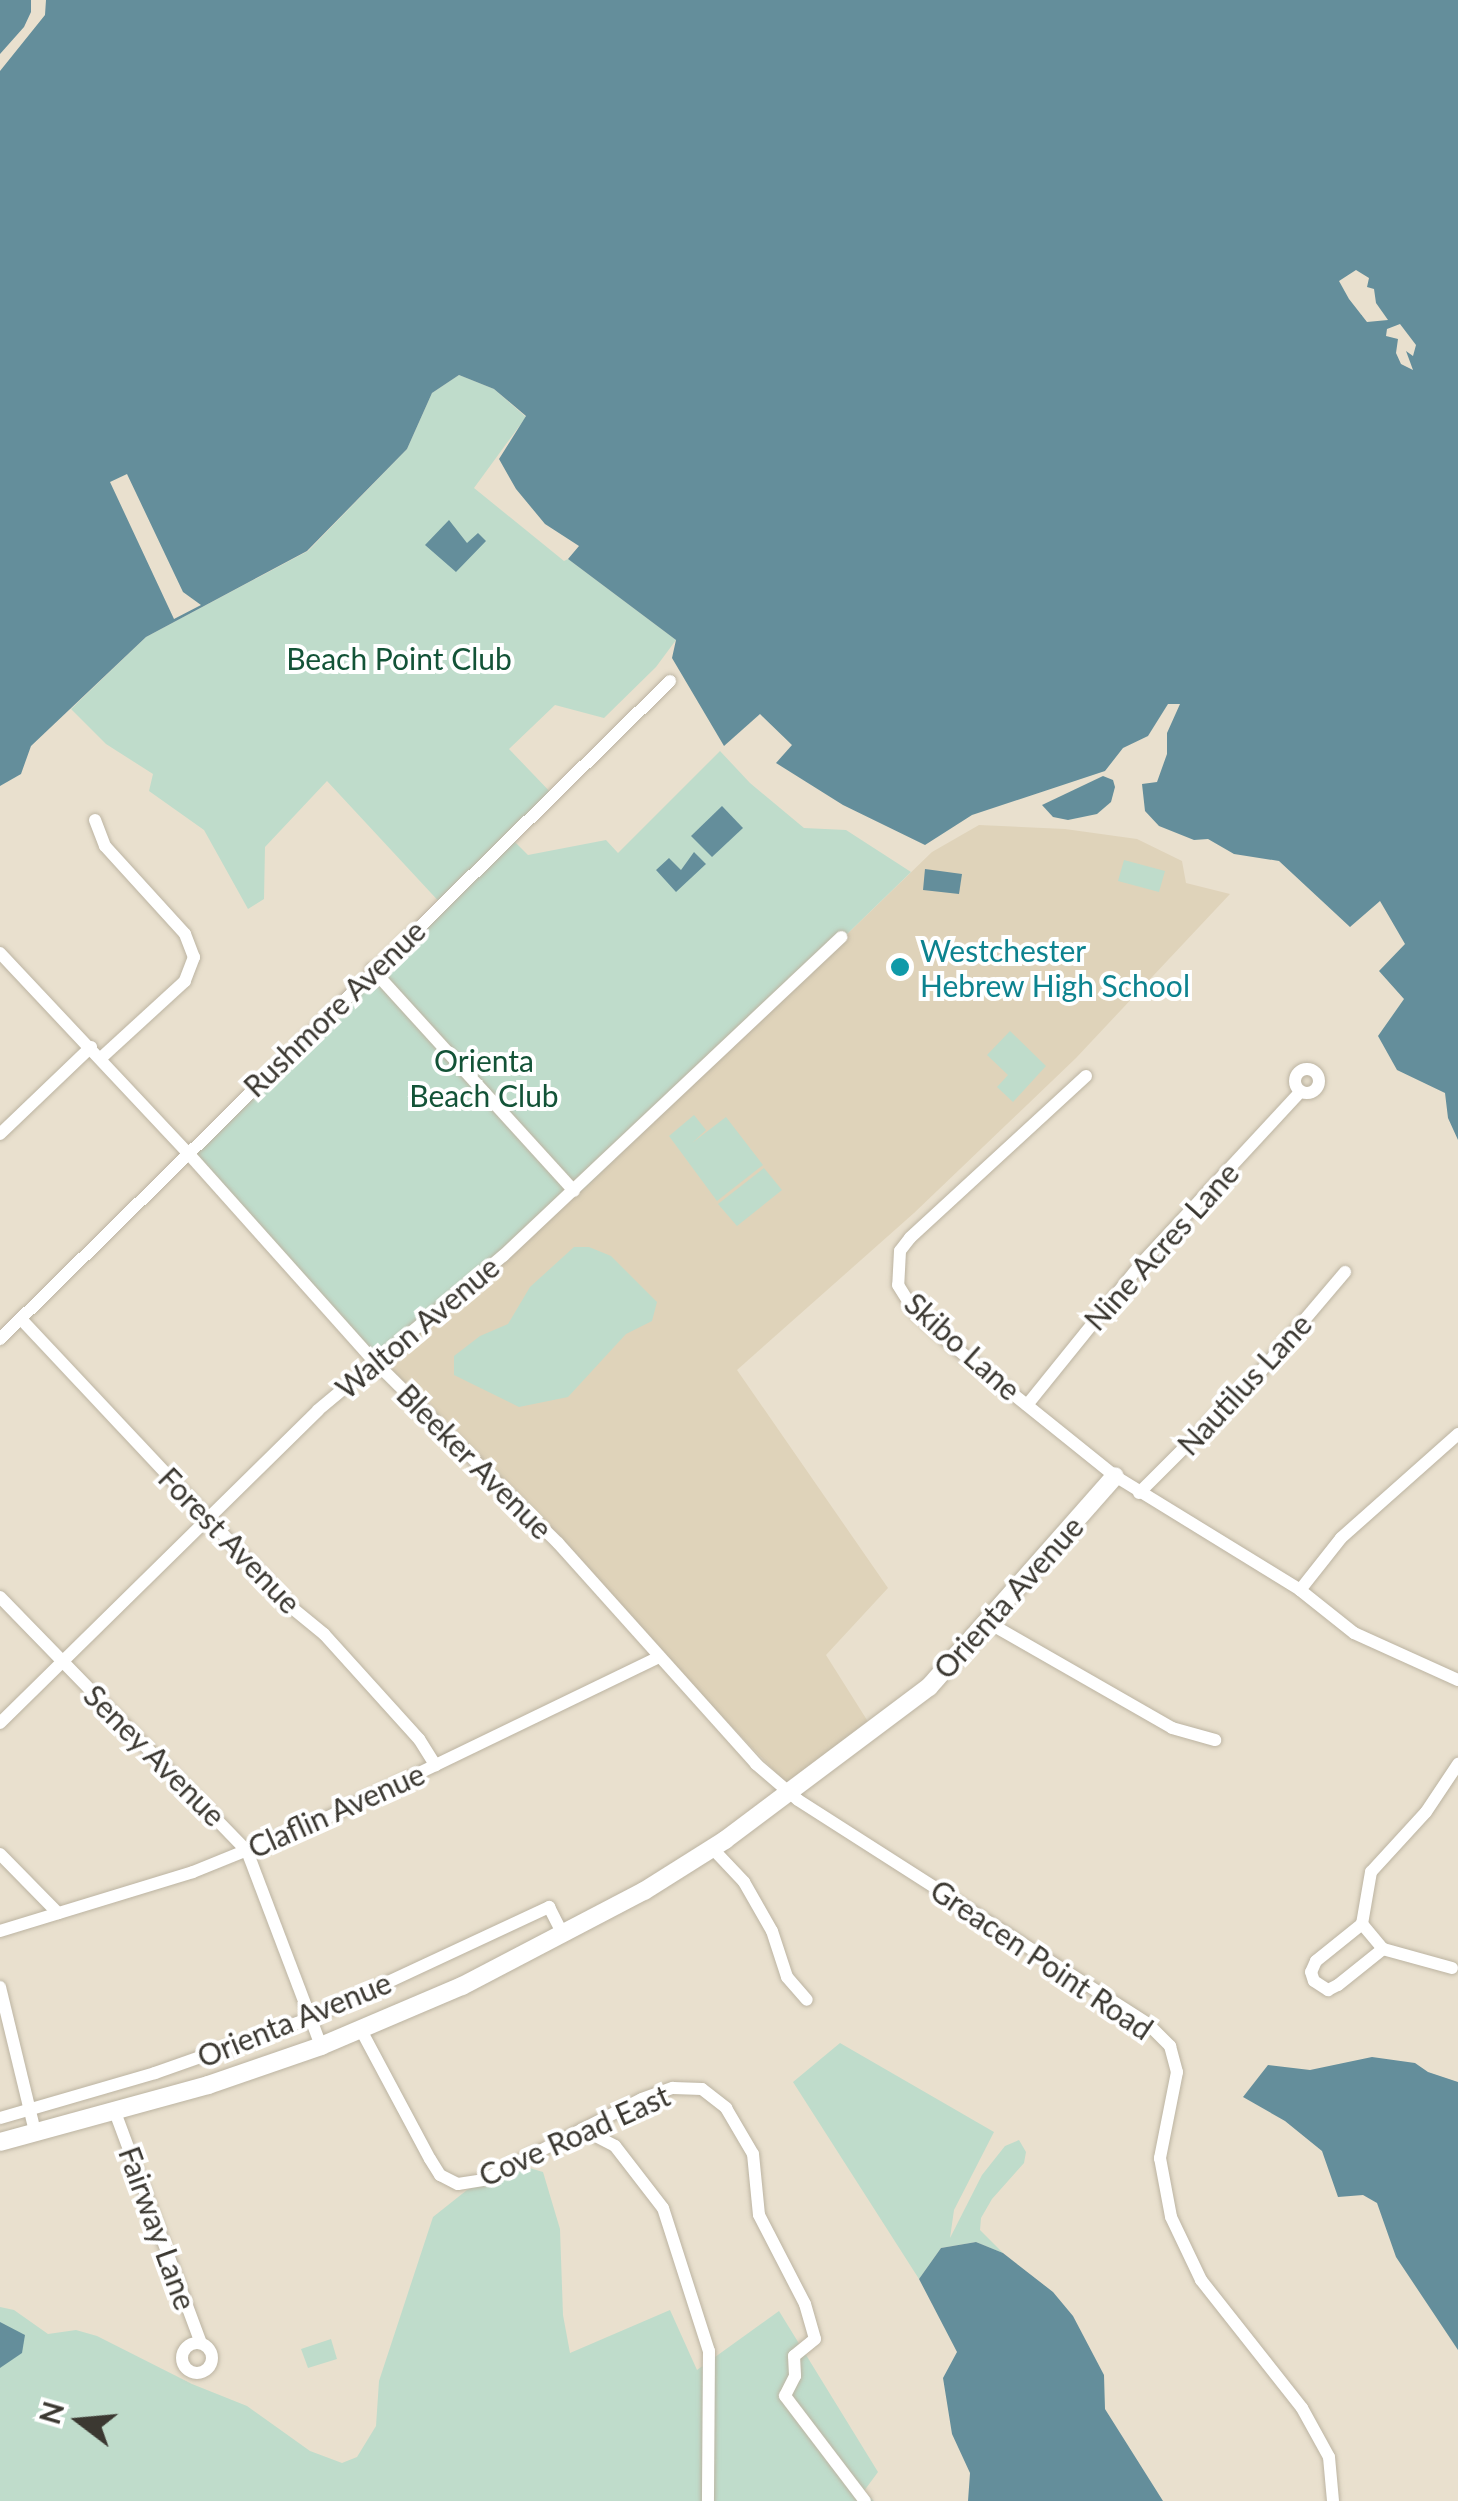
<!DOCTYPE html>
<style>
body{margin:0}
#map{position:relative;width:1458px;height:2501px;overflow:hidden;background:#e9e0ce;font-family:Lato,sans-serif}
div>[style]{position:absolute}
.built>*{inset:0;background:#dfd3ba}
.green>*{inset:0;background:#bfdccb}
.water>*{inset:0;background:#648e9b}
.pier>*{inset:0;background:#e9e0ce}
.roads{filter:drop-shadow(0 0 2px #bcb4a2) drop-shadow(0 0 2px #bcb4a2)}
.street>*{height:12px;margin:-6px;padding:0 6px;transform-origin:6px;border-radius:6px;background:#fff}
.street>.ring{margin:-6px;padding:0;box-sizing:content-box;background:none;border:12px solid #fff;border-radius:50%}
.secondary>*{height:18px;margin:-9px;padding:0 9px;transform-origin:9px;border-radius:9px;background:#fff}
.dots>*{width:28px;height:28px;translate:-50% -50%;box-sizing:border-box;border:5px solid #fff;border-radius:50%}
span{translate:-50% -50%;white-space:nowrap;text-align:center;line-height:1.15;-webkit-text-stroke:8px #fff;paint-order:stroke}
.park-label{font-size:30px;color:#135337}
.culture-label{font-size:30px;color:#0d838f}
.left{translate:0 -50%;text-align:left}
.street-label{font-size:30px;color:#3b3831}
.north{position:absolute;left:30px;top:2371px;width:100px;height:100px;-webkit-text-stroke:8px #fff;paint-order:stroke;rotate:286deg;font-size:28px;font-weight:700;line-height:40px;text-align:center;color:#3b3831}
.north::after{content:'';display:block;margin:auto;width:35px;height:45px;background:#3b3831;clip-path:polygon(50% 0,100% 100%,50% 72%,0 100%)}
</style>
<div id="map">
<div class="built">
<div style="clip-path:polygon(979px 825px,1065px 829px,1137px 839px,1182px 861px,1186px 883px,1230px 894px,1076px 1058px,914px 1213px,737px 1370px,888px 1588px,826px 1655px,872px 1728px,787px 1784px,378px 1358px,585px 1188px,932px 852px)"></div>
</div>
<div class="green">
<div style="clip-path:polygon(459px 375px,494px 389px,526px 417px,474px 488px,564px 561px,568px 559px,676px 640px,656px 667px,604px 718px,555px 705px,509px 749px,555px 797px,515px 842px,528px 855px,606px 840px,618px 853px,720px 751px,750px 783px,804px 828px,846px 830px,911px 872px,585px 1188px,378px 1358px,191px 1151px,444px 907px,327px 781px,265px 847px,264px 899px,248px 909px,204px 830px,149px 791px,153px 774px,106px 744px,71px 709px,146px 637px,308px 551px,407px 449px,432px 393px)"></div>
<div style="clip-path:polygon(1124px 860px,1165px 871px,1159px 892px,1118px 881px)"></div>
<div style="clip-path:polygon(1010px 1031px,1046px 1066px,1013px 1102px,997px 1087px,1008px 1075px,987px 1055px)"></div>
<div style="clip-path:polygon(694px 1115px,706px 1130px,692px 1143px,726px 1117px,763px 1165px,717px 1201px,669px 1136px)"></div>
<div style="clip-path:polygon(764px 1168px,782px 1190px,737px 1226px,718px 1204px)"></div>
<div style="clip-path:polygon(574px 1247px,589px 1247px,611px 1256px,657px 1302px,652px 1321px,626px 1334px,568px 1397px,519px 1407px,454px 1375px,454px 1356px,480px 1336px,508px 1324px,530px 1287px)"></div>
<div style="clip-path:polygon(840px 2043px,994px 2132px,954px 2210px,950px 2238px,982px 2175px,1005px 2146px,1019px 2140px,1026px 2152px,1024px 2163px,992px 2199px,981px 2218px,980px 2230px,1003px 2253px,976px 2242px,941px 2248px,919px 2279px,793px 2082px)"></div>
<div style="clip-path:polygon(523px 2166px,543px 2172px,560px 2229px,563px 2315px,570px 2353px,670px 2310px,697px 2370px,779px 2311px,878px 2472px,864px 2491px,874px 2501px,0 2501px,0 2307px,14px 2310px,48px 2334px,76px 2330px,97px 2336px,192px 2384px,247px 2406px,310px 2451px,342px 2463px,357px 2457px,376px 2426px,379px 2381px,433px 2217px,467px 2190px)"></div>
<div style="clip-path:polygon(331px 2339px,337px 2359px,308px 2368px,301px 2349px)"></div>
</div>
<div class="water">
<div style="clip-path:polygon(evenodd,0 0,1458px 0,1458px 1140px,1448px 1118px,1445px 1093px,1397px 1070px,1378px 1036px,1404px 999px,1379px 971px,1405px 944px,1380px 901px,1350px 927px,1279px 861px,1234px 854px,1208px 839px,1194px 840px,1159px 826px,1145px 811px,1142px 784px,1157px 782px,1167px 754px,1167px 733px,1180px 704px,1168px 704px,1148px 736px,1123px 748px,1105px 771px,972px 815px,925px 845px,843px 805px,776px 763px,792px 745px,760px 714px,724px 746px,672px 658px,676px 640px,568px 559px,579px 546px,545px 524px,516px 489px,499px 459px,526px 416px,494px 389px,459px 375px,432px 393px,407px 449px,307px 551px,146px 637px,31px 746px,21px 774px,0 786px,0 0,1356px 270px,1369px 278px,1367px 287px,1374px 289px,1376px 303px,1388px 320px,1367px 322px,1349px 299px,1339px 281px,1356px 270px,0 0,1400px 324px,1416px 345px,1413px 356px,1406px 351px,1413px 370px,1401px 364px,1396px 353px,1398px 339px,1386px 336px,1387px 329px,1400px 324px)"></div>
<div style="clip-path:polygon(449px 520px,467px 543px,478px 533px,486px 541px,456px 572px,425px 545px)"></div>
<div style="clip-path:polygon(1103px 776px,1113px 780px,1115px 787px,1111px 802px,1097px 814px,1068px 820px,1053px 817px,1042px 805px)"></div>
<div style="clip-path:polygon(722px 806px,743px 828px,712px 857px,691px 836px)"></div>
<div style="clip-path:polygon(694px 852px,706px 864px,676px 892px,656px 870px,669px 858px,681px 870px)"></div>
<div style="clip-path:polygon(925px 869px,962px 874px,959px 894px,923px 890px)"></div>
<div style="clip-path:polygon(1372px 2057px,1415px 2063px,1428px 2072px,1458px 2082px,1458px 2350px,1396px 2257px,1377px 2203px,1363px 2195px,1338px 2197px,1322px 2151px,1285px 2121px,1243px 2097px,1268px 2065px,1310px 2070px)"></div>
<div style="clip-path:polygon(976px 2242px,1003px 2253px,1053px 2292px,1073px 2316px,1104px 2375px,1105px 2409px,1163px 2501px,968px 2501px,970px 2473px,952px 2434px,943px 2378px,957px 2352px,919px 2279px,941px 2248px)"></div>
<div style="clip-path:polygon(0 2322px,25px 2335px,22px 2353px,0 2368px)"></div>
</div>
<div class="pier">
<div style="clip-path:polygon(31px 0,46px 0,45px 15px,0 71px,0 54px,24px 27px,31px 12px)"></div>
<div style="clip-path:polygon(127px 474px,183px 592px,201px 605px,174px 619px,110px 482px)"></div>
</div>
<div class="roads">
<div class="street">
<div style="left:95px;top:820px;width:28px;rotate:69deg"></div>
<div style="left:105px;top:846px;width:119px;rotate:47.7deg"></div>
<div style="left:185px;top:934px;width:25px;rotate:69deg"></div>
<div style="left:194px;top:957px;width:26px;rotate:111deg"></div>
<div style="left:185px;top:981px;width:114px;rotate:137.5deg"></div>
<div style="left:0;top:953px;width:273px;rotate:46.8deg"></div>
<div style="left:187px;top:1152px;width:279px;rotate:48.2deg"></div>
<div style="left:373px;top:1360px;width:260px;rotate:44.7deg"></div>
<div style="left:558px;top:1543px;width:297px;rotate:48.1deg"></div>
<div style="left:756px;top:1764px;width:55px;rotate:40.6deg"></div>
<div style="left:798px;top:1800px;width:414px;rotate:32.6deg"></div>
<div style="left:1147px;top:2023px;width:33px;rotate:45deg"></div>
<div style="left:1170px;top:2046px;width:27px;rotate:75deg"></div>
<div style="left:1177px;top:2072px;width:88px;rotate:101.2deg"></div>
<div style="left:1160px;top:2158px;width:60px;rotate:79.4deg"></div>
<div style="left:1171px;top:2217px;width:70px;rotate:64.5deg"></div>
<div style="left:1201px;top:2280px;width:163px;rotate:51.7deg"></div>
<div style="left:1302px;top:2408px;width:56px;rotate:61.1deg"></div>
<div style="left:1329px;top:2457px;width:44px;rotate:84.8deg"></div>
<div style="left:372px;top:969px;width:300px;rotate:47.7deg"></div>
<div class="ring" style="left:1295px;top:1069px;width:12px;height:12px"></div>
<div style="left:1086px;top:1076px;width:239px;rotate:137.4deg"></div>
<div style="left:910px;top:1238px;width:16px;rotate:128deg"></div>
<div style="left:900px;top:1251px;width:34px;rotate:93deg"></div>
<div style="left:898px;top:1285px;width:32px;rotate:58deg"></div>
<div style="left:915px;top:1312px;width:50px;rotate:41.7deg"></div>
<div style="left:952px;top:1345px;width:209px;rotate:38.8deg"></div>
<div style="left:1115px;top:1476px;width:217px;rotate:31.6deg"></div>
<div style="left:1300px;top:1590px;width:69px;rotate:38.5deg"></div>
<div style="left:1354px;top:1633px;width:114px;rotate:24.3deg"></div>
<div style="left:0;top:1134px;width:126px;rotate:-43.7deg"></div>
<div style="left:21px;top:1319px;width:395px;rotate:46.8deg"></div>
<div style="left:291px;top:1607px;width:43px;rotate:39.3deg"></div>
<div style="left:324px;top:1634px;width:142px;rotate:47.9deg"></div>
<div style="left:419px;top:1739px;width:31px;rotate:58deg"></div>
<div style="left:0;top:1339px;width:939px;rotate:-44.48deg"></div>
<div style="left:1027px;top:1405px;width:179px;rotate:-51.1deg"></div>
<div style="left:1139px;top:1266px;width:238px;rotate:-47.2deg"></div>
<div style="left:1139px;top:1493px;width:173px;rotate:-45deg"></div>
<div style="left:1261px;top:1371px;width:130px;rotate:-49.7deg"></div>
<div style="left:1300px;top:1590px;width:66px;rotate:-51.7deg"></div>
<div style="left:1341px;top:1538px;width:157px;rotate:-41.6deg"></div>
<div style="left:0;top:1597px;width:354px;rotate:45.8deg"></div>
<div style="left:247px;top:1851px;width:209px;rotate:69.2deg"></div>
<div style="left:989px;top:1623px;width:211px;rotate:29.8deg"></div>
<div style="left:1172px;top:1728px;width:45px;rotate:15.6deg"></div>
<div style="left:0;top:1723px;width:446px;rotate:-44.5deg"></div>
<div style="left:318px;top:1410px;width:241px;rotate:-39.8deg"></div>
<div style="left:503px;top:1256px;width:465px;rotate:-43.3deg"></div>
<div style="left:712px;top:1848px;width:47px;rotate:46.7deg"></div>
<div style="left:744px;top:1882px;width:56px;rotate:60.3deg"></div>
<div style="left:772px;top:1931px;width:48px;rotate:71.9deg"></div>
<div style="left:787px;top:1977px;width:30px;rotate:49deg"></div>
<div style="left:0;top:1854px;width:83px;rotate:45.5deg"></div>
<div style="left:1362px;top:1924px;width:59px;rotate:141.2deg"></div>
<div style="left:1316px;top:1961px;width:12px;rotate:114deg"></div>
<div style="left:1311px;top:1972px;width:9px;rotate:72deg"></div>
<div style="left:1314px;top:1981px;width:17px;rotate:33deg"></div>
<div style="left:1328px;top:1990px;width:11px;rotate:-27deg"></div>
<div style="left:1338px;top:1985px;width:58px;rotate:-38.7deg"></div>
<div style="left:0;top:1931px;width:202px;rotate:-17deg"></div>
<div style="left:193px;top:1872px;width:144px;rotate:-22.1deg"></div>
<div style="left:326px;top:1818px;width:370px;rotate:-25.8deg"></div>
<div style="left:1452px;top:1968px;width:72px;rotate:-164.6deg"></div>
<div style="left:1383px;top:1949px;width:33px;rotate:-130deg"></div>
<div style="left:1362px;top:1924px;width:53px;rotate:-80.2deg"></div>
<div style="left:1371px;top:1872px;width:81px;rotate:-47.5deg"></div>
<div style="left:1426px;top:1812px;width:58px;rotate:-56.3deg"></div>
<div style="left:0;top:1987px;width:149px;rotate:76.4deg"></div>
<div style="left:361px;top:2030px;width:146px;rotate:61.9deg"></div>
<div style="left:430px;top:2159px;width:19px;rotate:58deg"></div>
<div style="left:440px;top:2175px;width:20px;rotate:27deg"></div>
<div style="left:458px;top:2184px;width:25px;rotate:-9deg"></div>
<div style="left:483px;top:2180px;width:178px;rotate:-27deg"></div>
<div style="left:642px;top:2099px;width:33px;rotate:-20deg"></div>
<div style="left:673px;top:2088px;width:29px;rotate:2deg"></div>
<div style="left:702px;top:2089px;width:31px;rotate:38deg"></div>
<div style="left:726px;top:2108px;width:53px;rotate:59.6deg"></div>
<div style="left:753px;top:2154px;width:61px;rotate:84.4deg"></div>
<div style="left:759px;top:2215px;width:100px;rotate:62.7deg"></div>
<div style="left:805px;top:2304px;width:36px;rotate:74deg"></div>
<div style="left:815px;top:2339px;width:27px;rotate:141deg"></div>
<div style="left:794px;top:2356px;width:20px;rotate:87deg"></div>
<div style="left:795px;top:2376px;width:22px;rotate:117deg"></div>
<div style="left:785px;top:2396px;width:132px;rotate:52.7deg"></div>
<div style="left:115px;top:2112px;width:246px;rotate:69.6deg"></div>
<div style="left:0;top:2118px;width:161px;rotate:-16.2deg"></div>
<div style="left:155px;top:2073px;width:165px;rotate:-19.4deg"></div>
<div style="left:311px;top:2018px;width:263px;rotate:-25deg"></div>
<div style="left:549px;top:1907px;width:31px;rotate:63deg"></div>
<div style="left:582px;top:2129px;width:37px;rotate:27deg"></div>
<div style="left:615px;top:2146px;width:78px;rotate:52.3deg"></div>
<div style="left:663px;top:2208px;width:150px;rotate:72.2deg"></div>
<div style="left:709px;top:2351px;width:150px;rotate:90.4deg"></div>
<div class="ring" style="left:182px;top:2343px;width:18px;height:18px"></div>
</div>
<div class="secondary">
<div style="left:0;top:2142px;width:216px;rotate:-15.3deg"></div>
<div style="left:208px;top:2085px;width:120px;rotate:-19deg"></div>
<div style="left:321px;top:2046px;width:153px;rotate:-23.1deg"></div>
<div style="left:462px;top:1986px;width:205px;rotate:-27.6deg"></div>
<div style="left:644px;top:1891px;width:96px;rotate:-32.2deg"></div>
<div style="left:725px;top:1840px;width:255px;rotate:-36.9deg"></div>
<div style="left:929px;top:1687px;width:281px;rotate:-48.6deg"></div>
</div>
</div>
<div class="dots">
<div style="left:900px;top:967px;background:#0f9aa8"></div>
</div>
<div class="park-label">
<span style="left:399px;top:658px">Beach Point Club</span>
<span style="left:484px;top:1077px">Orienta<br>Beach Club</span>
</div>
<div class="culture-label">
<span class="left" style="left:920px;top:967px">Westchester<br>Hebrew High School</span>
</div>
<div class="street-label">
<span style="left:334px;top:1008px;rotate:-44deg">Rushmore Avenue</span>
<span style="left:1161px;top:1246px;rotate:-48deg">Nine Acres Lane</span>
<span style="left:417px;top:1327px;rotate:-40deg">Walton Avenue</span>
<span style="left:963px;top:1346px;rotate:42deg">Skibo Lane</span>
<span style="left:1244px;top:1384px;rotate:-47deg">Nautilus Lane</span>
<span style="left:475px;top:1461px;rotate:45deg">Bleeker Avenue</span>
<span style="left:230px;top:1540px;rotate:46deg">Forest Avenue</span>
<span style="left:1008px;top:1597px;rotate:-48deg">Orienta Avenue</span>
<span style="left:155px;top:1755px;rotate:45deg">Seney Avenue</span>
<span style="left:336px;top:1810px;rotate:-24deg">Claflin Avenue</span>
<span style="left:1042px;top:1959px;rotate:34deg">Greacen Point Road</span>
<span style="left:294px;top:2019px;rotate:-22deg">Orienta Avenue</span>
<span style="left:574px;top:2135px;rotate:-24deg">Cove Road East</span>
<span style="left:158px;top:2228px;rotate:70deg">Fairway Lane</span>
</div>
<div class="north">N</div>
</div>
